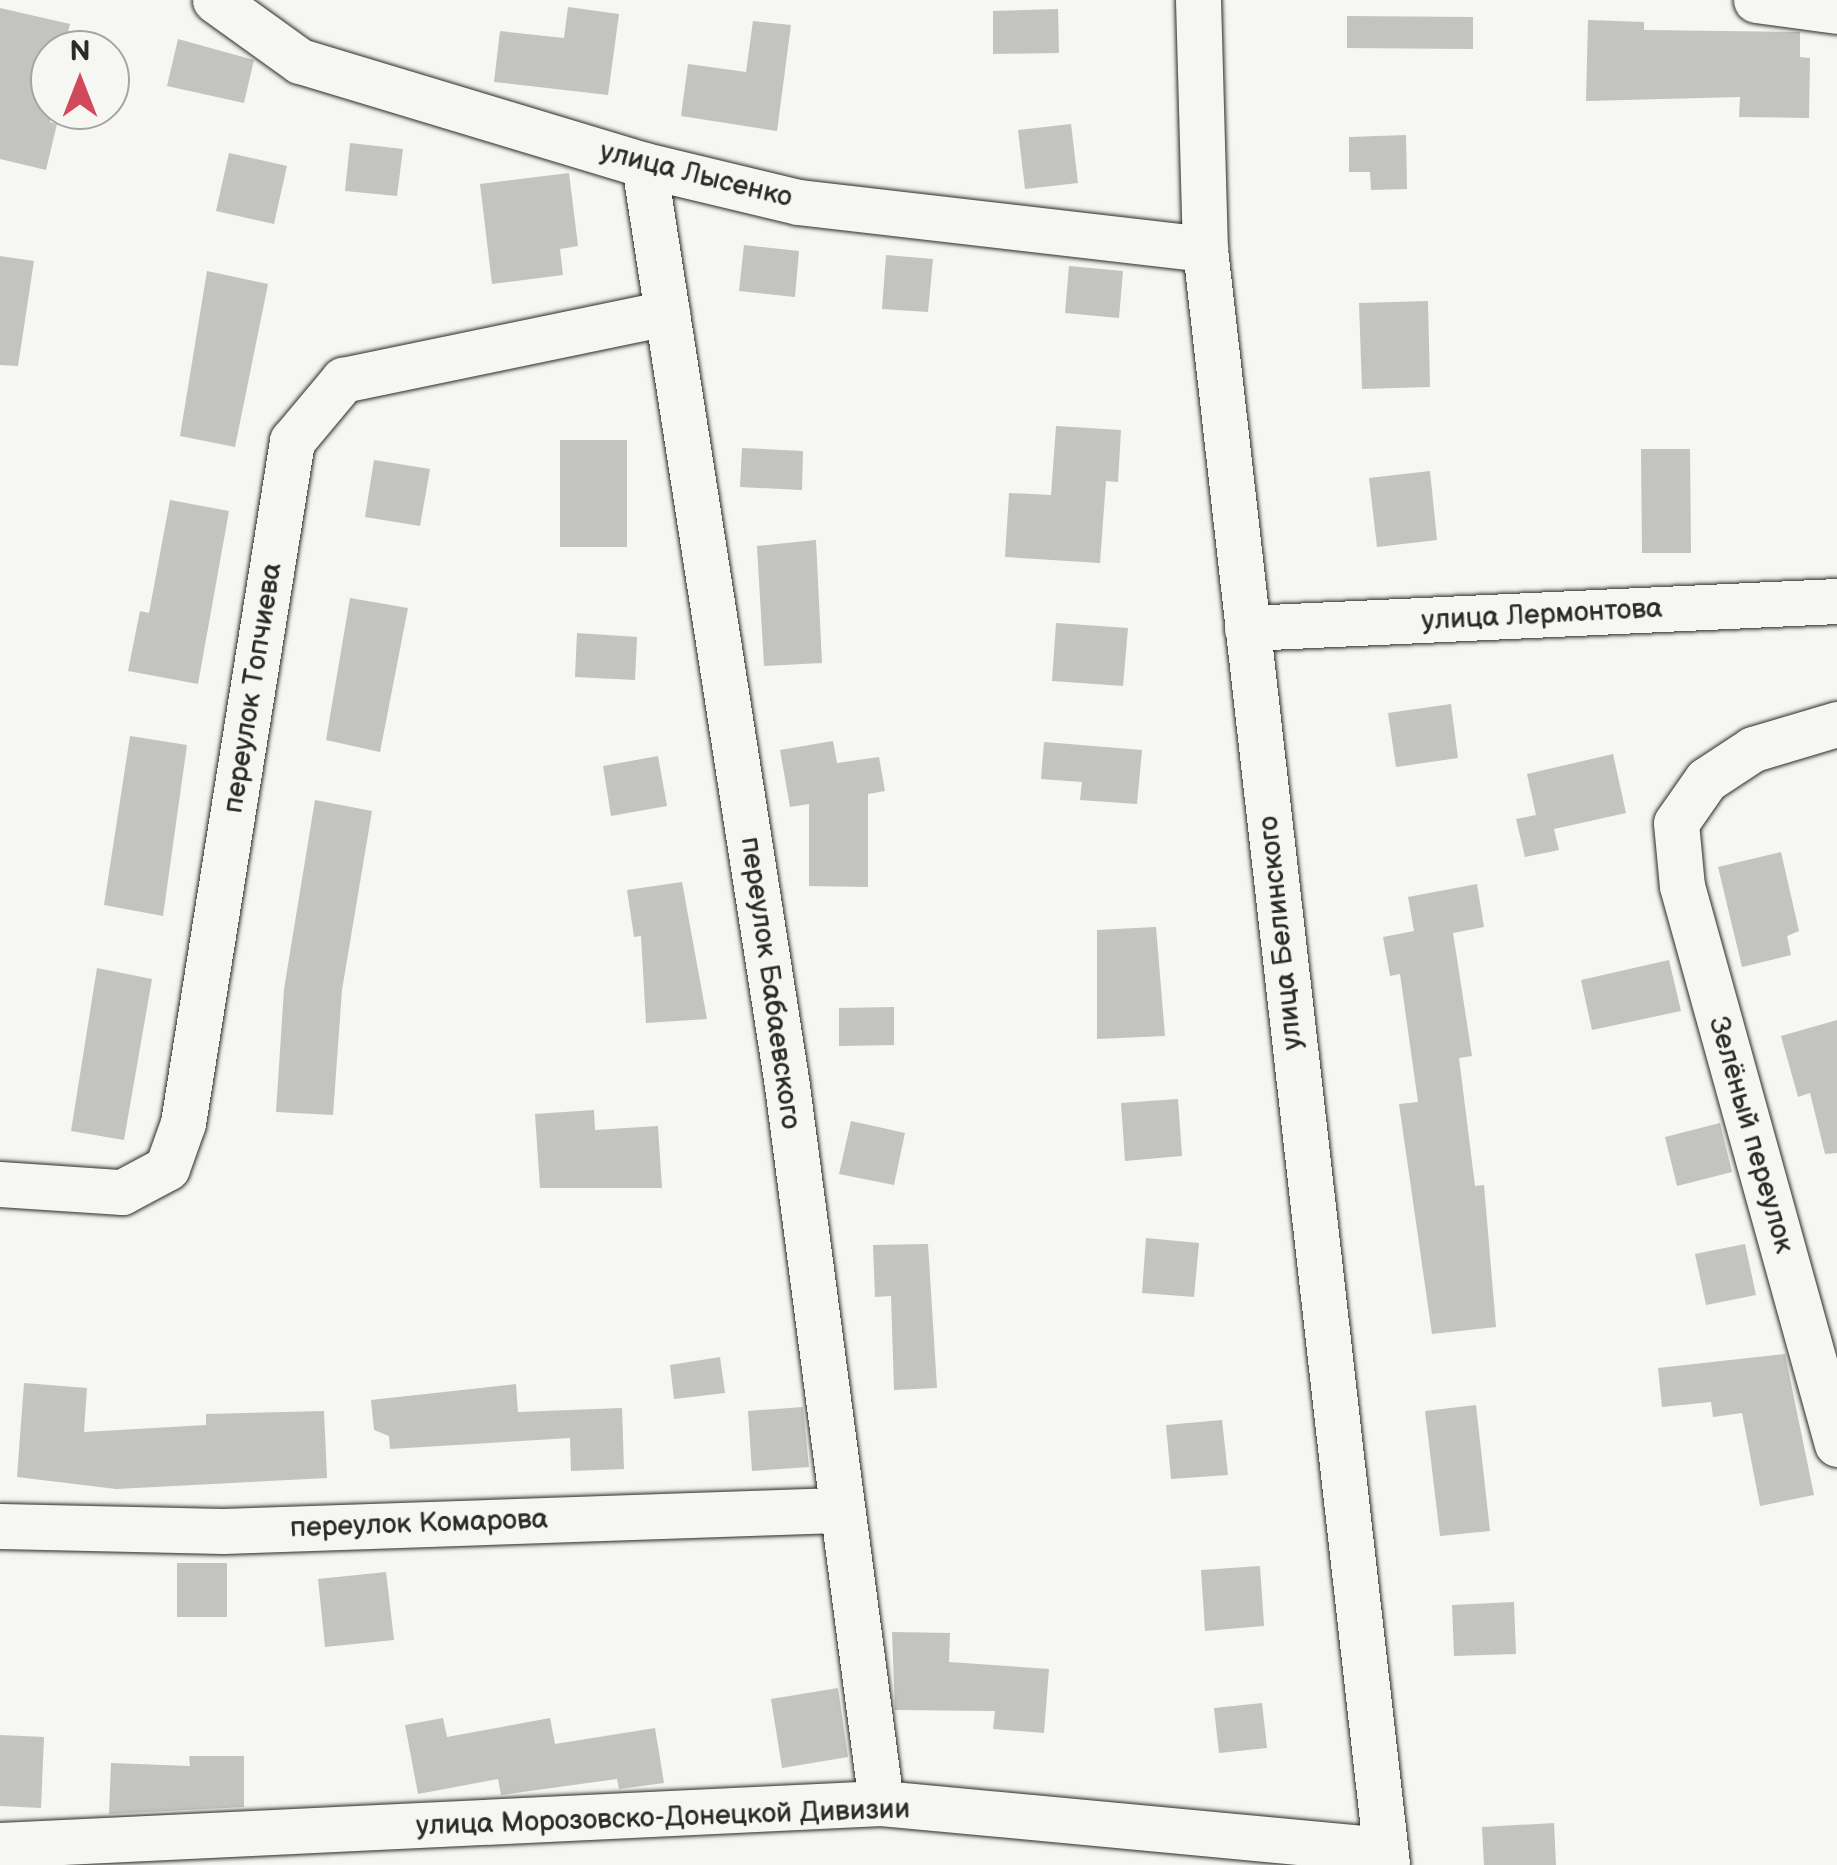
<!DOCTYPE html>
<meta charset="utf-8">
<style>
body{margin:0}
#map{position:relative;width:1837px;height:1865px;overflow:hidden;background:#f6f6f2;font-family:"Balsamiq Sans",sans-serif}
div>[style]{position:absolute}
.building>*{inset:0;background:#c3c3c0}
.roads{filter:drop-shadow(0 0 2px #2b2b2b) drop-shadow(0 0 2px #2b2b2b)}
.minor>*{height:45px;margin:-22.5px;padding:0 22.5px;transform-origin:22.5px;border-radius:22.5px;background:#f6f6f2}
span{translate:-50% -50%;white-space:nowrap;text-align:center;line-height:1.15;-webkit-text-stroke:8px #f6f6f2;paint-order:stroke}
.street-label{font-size:28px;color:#2b2b2b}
.north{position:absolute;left:30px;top:30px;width:100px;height:100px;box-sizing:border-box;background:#f6f6f2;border:2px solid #a5a5a2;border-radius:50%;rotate:0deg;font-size:28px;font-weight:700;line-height:40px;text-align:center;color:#2b2b2b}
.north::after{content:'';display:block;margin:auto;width:35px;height:45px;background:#d1495b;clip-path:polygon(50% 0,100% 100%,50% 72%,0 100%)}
</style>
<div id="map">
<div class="building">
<div style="clip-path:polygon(568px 7px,619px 14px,608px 95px,494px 82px,500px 31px,564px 38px)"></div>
<div style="clip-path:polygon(0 8px,70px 24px,64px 50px,50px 50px,50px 122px,57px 124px,46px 170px,0 159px)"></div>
<div style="clip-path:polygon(1058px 9px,1059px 53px,993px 54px,993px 11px)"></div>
<div style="clip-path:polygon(1347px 16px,1473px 17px,1473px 49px,1347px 48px)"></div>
<div style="clip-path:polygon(1588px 20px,1644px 22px,1644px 30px,1800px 32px,1800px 57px,1810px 58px,1809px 118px,1739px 117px,1740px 97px,1586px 101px)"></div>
<div style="clip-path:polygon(753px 21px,791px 25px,777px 131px,681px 116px,688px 64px,746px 72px)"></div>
<div style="clip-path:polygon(178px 39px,254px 60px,244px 103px,167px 86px)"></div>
<div style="clip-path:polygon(1071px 124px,1078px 183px,1025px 189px,1018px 130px)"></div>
<div style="clip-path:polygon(1406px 135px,1407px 189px,1371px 190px,1370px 172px,1349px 172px,1349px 137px)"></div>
<div style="clip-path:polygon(350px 143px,403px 149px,397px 196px,345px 191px)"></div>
<div style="clip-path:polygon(229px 153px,287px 166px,274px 224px,216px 211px)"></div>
<div style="clip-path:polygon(569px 173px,578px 246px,560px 249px,563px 275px,492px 284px,480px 184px)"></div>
<div style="clip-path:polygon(744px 245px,799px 251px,795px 297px,739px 291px)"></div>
<div style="clip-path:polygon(886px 255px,933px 259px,928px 312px,882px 309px)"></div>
<div style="clip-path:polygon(0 256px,34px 261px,18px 366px,0 365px)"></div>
<div style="clip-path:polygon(1069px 266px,1123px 271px,1119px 318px,1065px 313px)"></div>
<div style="clip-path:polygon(207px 271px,268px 284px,235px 447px,180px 436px)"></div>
<div style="clip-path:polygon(1428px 301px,1430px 387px,1362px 389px,1359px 303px)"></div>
<div style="clip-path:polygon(1056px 426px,1121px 430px,1118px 482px,1106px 481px,1100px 563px,1005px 557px,1009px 493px,1051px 495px)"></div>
<div style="clip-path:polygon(560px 440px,627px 440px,627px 547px,560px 547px)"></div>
<div style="clip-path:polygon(742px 448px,803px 451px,802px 490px,740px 487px)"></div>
<div style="clip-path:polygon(1641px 449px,1690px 449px,1691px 553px,1642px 553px)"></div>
<div style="clip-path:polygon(374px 460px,430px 469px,420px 526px,365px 517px)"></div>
<div style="clip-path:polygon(1430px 471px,1437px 540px,1377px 547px,1369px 478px)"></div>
<div style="clip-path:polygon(170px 500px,229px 511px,198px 684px,128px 671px,140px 611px,149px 613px)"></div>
<div style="clip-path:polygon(816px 540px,822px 663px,764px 666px,757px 546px)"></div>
<div style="clip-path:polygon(350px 598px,408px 608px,380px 752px,326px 740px)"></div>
<div style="clip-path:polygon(1056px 623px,1128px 628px,1123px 686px,1052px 681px)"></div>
<div style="clip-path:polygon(577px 633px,637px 637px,635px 680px,575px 677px)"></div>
<div style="clip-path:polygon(1451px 704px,1458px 758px,1396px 767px,1388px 713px)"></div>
<div style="clip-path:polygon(130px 736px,187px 745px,163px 916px,104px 905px)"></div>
<div style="clip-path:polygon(833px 741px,837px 763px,879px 757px,885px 791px,868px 794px,868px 887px,809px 886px,809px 804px,790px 807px,780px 750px)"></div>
<div style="clip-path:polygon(1044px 742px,1142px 750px,1137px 804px,1080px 800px,1082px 782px,1041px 779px)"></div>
<div style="clip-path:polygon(1613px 754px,1626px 813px,1554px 829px,1559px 850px,1525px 857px,1516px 819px,1536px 815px,1527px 774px)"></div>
<div style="clip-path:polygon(658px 756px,667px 806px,611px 816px,603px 766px)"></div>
<div style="clip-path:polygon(315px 800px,372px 811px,342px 990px,333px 1115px,276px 1112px,284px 989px)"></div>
<div style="clip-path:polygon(1781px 852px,1799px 931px,1787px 936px,1791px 955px,1742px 967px,1718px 867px)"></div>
<div style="clip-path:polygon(682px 882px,707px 1019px,646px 1023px,641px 936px,634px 937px,627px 890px)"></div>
<div style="clip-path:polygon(1477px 884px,1484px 927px,1453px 933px,1472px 1056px,1459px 1058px,1475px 1186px,1484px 1185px,1496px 1327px,1432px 1334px,1399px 1104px,1418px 1102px,1400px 974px,1390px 976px,1383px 937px,1414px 931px,1408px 897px)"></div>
<div style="clip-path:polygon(1156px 927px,1165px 1036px,1097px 1039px,1097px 930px)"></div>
<div style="clip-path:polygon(1669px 960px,1681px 1011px,1592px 1030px,1581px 980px)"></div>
<div style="clip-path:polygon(97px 968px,152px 979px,124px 1140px,71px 1131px)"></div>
<div style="clip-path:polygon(894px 1007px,894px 1045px,839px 1046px,839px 1008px)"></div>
<div style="clip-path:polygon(1837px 1020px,1837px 1153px,1825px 1154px,1810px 1093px,1798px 1097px,1781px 1036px)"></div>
<div style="clip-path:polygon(1178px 1099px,1182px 1156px,1125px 1161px,1121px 1103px)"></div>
<div style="clip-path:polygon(594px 1110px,595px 1130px,658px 1126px,662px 1188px,540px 1188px,535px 1114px)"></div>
<div style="clip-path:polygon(851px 1121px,905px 1133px,894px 1185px,839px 1174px)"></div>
<div style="clip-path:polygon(1720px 1123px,1732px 1172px,1677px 1186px,1665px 1137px)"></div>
<div style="clip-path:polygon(1146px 1238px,1199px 1243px,1194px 1297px,1142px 1293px)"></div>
<div style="clip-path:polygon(928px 1244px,937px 1388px,894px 1390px,891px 1296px,875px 1297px,873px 1245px)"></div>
<div style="clip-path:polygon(1745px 1244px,1756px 1295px,1706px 1305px,1695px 1254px)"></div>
<div style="clip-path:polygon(1785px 1354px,1814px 1495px,1760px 1506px,1742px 1413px,1713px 1417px,1711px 1402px,1662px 1407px,1658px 1368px)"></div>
<div style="clip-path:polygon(720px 1357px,725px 1393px,674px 1399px,670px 1365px)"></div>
<div style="clip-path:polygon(24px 1383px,87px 1388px,84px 1432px,206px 1425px,206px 1414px,324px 1411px,327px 1478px,116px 1489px,17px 1477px)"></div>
<div style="clip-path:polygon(516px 1384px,518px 1412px,622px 1408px,624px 1469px,571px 1471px,570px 1438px,390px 1449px,389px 1436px,374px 1430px,371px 1400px)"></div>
<div style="clip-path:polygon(1476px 1405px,1490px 1531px,1440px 1536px,1425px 1411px)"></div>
<div style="clip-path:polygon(803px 1407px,809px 1467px,752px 1471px,748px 1411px)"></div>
<div style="clip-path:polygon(1222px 1420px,1228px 1475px,1171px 1479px,1166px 1425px)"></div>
<div style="clip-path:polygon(177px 1563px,227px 1563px,227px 1617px,177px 1617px)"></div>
<div style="clip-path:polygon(1260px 1566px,1264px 1626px,1205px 1631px,1201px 1570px)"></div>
<div style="clip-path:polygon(386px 1572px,394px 1640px,325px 1647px,318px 1579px)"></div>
<div style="clip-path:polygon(1514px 1602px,1516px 1654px,1454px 1656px,1452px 1605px)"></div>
<div style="clip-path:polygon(892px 1632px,950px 1633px,949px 1662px,1049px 1669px,1044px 1733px,993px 1729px,995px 1711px,895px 1710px)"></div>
<div style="clip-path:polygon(838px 1688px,848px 1757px,782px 1768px,771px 1699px)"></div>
<div style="clip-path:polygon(1262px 1703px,1267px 1748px,1219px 1753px,1214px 1708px)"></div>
<div style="clip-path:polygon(443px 1718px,447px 1737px,550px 1718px,555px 1744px,655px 1728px,664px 1783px,619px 1789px,617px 1779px,501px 1795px,498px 1779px,418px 1794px,405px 1725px)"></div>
<div style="clip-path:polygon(0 1735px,44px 1737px,41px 1808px,0 1806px)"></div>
<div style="clip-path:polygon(189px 1756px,244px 1756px,244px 1807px,109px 1814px,111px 1763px,190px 1766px)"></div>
<div style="clip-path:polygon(1554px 1823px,1556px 1865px,1484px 1865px,1482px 1827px)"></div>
</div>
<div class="roads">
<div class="minor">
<div style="left:215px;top:0;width:105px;rotate:35.7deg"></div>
<div style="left:300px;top:61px;width:359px;rotate:16.8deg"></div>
<div style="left:644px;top:165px;width:158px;rotate:13.5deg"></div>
<div style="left:798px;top:202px;width:410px;rotate:6.6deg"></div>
<div style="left:1198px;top:0;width:249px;rotate:88.4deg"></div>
<div style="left:1205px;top:249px;width:1626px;rotate:83.57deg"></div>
<div style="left:1756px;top:0;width:82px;rotate:7.7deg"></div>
<div style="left:644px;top:165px;width:932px;rotate:81.17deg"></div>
<div style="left:787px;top:1086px;width:723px;rotate:82.53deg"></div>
<div style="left:1247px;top:628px;width:591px;rotate:-2.62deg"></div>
<div style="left:1837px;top:724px;width:88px;rotate:163.4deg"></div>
<div style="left:1753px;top:749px;width:56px;rotate:146.6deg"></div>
<div style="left:1706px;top:780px;width:52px;rotate:124.9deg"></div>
<div style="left:1676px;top:823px;width:63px;rotate:84.6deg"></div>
<div style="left:1682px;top:886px;width:579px;rotate:74.48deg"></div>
<div style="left:0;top:1184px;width:122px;rotate:3.8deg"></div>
<div style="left:122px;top:1192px;width:51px;rotate:-28.1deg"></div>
<div style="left:167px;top:1168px;width:48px;rotate:-70.4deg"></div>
<div style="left:183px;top:1123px;width:691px;rotate:-80.92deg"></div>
<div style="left:292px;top:441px;width:80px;rotate:-50.1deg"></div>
<div style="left:343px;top:380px;width:331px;rotate:-11.7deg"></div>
<div style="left:0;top:1526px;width:223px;rotate:1.3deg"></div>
<div style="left:223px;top:1531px;width:615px;rotate:-1.96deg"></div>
<div style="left:0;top:1845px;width:882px;rotate:-2.73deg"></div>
<div style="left:881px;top:1803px;width:505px;rotate:5.34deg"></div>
</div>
</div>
<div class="street-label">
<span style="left:696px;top:175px;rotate:14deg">улица Лысенко</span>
<span style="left:1542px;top:615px;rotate:-3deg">улица Лермонтова</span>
<span style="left:253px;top:688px;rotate:-81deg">переулок Топчиева</span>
<span style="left:1281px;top:933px;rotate:-96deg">улица Белинского</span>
<span style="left:770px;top:983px;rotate:82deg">переулок Бабаевского</span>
<span style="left:1751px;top:1135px;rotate:74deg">Зелёный переулок</span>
<span style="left:419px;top:1524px;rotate:-2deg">переулок Комарова</span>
<span style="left:663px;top:1818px;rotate:-2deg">улица Морозовско-Донецкой Дивизии</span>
</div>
<div class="north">N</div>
</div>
